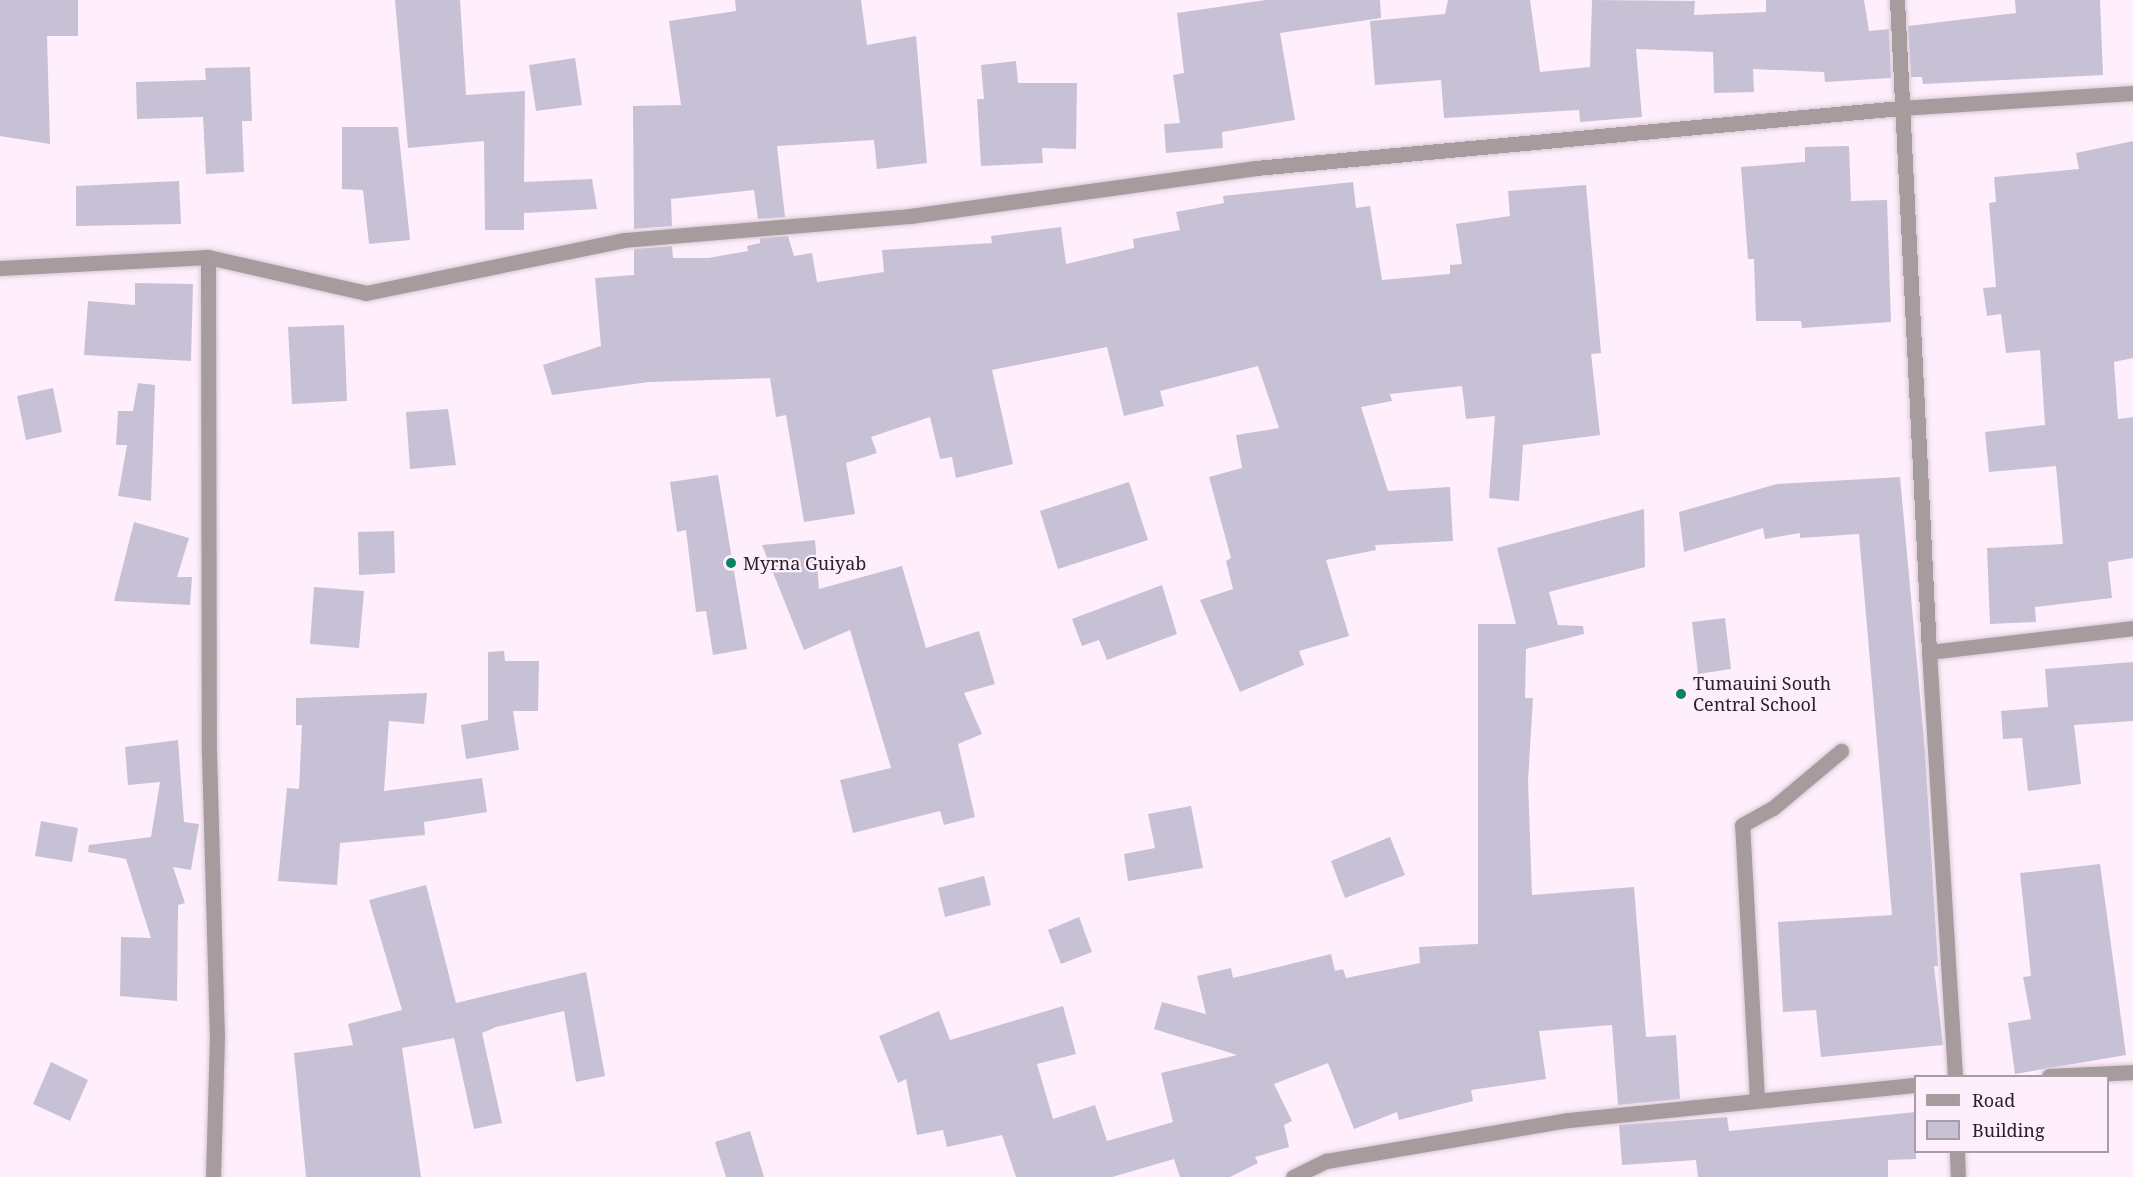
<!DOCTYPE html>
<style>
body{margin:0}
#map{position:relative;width:2133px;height:1177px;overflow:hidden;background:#ffeefc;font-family:"Noto Serif",serif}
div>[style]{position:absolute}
.building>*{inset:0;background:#c7c1d6}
.roads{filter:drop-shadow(0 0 2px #d8c9d6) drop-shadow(0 0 2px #d8c9d6)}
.minor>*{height:15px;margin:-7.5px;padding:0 7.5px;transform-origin:7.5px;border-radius:7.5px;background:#a69b9d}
.dots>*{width:16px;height:16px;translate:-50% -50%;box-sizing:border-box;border:3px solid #ffeefc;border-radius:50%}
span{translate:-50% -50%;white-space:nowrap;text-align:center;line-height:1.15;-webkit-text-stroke:4.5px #ffeefc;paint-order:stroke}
.poi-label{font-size:18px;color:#292227}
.left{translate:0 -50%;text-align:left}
.legend{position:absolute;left:1914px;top:1075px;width:195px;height:78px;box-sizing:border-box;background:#ffeefc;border:2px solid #a99ca7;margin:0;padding:8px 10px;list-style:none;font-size:18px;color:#292227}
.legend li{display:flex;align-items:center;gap:12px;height:30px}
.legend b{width:30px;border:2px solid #a99ca7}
</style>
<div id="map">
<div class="building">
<div style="clip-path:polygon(0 0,78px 0,78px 36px,47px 36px,50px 144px,0 136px)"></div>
<div style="clip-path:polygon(395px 0,460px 0,466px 95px,525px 91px,524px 182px,592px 179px,597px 209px,524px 213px,524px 230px,485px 230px,484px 141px,408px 148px)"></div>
<div style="clip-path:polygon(735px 0,861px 0,867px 45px,916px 36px,927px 163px,877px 169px,874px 140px,777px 146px,785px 217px,758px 219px,754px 190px,671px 199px,672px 226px,634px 229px,633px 106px,681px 105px,669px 21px,736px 11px)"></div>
<div style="clip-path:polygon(1266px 0,1380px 0,1381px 18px,1280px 33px,1295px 120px,1222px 132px,1223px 148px,1166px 153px,1164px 124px,1180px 123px,1173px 75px,1184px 73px,1177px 13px)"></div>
<div style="clip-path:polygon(1448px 0,1530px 0,1540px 72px,1590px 67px,1592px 0,1695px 1px,1694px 15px,1766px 12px,1766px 0,1864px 0,1869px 31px,1889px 29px,1891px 78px,1825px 82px,1824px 72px,1753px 69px,1754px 92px,1714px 93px,1713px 52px,1636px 49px,1642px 117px,1580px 122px,1579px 110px,1444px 118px,1441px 80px,1375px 85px,1370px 21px,1445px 14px)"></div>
<div style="clip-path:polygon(2015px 0,2100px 0,2103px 75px,1923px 84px,1922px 77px,1911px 77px,1908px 26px,2016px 13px)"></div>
<div style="clip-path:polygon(575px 58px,582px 105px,536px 111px,529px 65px)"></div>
<div style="clip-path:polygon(1016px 61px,1018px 83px,1077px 83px,1076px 149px,1042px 148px,1043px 163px,981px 166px,977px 99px,984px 99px,981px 65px)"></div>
<div style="clip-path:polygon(250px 67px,252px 121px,242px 121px,244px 172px,206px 174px,203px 117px,137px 119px,136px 82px,206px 80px,205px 68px)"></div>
<div style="clip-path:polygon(342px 127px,398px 127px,410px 240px,369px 244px,363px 190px,342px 189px)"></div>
<div style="clip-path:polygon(2133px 141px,2133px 358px,2114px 362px,2118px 419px,2133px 417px,2133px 558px,2108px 562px,2112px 598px,2035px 607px,2036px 622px,1990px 624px,1987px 548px,2063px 544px,2056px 466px,1989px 472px,1985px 432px,2045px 425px,2040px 350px,2006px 353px,2001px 314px,1987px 316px,1983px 288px,1996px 287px,1989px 203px,1996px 202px,1994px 177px,2079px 169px,2076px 153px)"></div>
<div style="clip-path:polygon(1849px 146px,1851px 201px,1887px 200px,1891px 322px,1802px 328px,1801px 321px,1756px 321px,1754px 259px,1748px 259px,1741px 167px,1805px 162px,1805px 147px)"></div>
<div style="clip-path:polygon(179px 181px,181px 224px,76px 226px,76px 186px)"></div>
<div style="clip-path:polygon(1353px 182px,1356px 208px,1370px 206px,1382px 280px,1450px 274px,1450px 265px,1462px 264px,1456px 224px,1510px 216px,1508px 191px,1586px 185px,1601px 353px,1591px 354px,1600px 435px,1523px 445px,1519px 501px,1489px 498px,1495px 416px,1466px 419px,1462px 386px,1390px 394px,1392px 401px,1361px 407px,1388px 491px,1450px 487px,1453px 541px,1375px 545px,1376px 550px,1326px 560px,1349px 636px,1299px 651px,1304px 665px,1240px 692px,1200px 600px,1233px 589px,1226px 561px,1231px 558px,1209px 477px,1242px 468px,1236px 435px,1279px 428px,1258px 366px,1160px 391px,1164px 406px,1124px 416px,1107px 347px,992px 370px,1013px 464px,956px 478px,952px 457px,940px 459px,930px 417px,871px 437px,877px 453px,846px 463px,855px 514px,804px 522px,786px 415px,776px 417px,770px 378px,649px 382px,552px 395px,543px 365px,601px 346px,595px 278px,634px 275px,634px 249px,672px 246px,673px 258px,708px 258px,748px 251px,747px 246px,760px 243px,760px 238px,788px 236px,794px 256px,812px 253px,817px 282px,884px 272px,882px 250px,992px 243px,991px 236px,1061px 227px,1066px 264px,1134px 248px,1133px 239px,1180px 230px,1176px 212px,1224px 203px,1223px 196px)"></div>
<div style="clip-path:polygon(135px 283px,193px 284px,191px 361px,84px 355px,88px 301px,135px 305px)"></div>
<div style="clip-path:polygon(344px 325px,347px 401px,292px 404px,288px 327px)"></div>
<div style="clip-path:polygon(138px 383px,155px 385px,151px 501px,118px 496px,127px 445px,116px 445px,118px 411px,133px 411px)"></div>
<div style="clip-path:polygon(53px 388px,62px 432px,26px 440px,17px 396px)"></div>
<div style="clip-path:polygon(448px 409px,456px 465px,410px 469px,406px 412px)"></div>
<div style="clip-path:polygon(718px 475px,747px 649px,713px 655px,706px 611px,696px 612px,686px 530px,677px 532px,670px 482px)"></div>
<div style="clip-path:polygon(1900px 477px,1925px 751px,1938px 966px,1934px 966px,1943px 1045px,1821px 1057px,1816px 1010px,1783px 1012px,1778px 922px,1892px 915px,1859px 534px,1800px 538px,1800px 533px,1765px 539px,1763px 528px,1684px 552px,1679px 512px,1777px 484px)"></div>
<div style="clip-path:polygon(1129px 482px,1148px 540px,1058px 569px,1040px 511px)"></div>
<div style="clip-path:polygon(1644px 509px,1645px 567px,1549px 592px,1558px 625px,1583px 626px,1584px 634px,1526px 649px,1525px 698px,1533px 698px,1528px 781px,1532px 895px,1634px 887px,1646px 1037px,1676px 1035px,1680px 1099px,1618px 1105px,1612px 1025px,1539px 1031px,1546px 1079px,1471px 1090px,1473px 1101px,1399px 1120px,1397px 1112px,1354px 1129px,1328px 1063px,1274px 1084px,1292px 1121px,1284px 1125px,1289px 1147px,1255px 1157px,1258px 1163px,1230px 1177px,1180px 1177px,1174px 1159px,1112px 1177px,1016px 1177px,1002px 1135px,947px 1147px,943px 1130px,917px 1135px,906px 1079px,898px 1083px,879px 1036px,939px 1011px,950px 1040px,1063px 1006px,1076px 1054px,1037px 1064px,1053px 1119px,1095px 1105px,1107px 1141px,1173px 1122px,1161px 1073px,1237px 1055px,1154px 1029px,1162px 1002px,1206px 1014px,1197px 976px,1231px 968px,1233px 978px,1331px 954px,1335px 971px,1343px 969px,1346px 978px,1420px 963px,1419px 947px,1478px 944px,1478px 624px,1516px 624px,1497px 548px)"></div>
<div style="clip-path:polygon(134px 522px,189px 538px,177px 577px,192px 577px,190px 605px,114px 601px)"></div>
<div style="clip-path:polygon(394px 531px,395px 573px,359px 575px,358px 532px)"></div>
<div style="clip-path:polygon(815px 540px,819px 589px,902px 566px,926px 648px,979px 631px,995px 684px,964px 693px,982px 734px,958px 744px,975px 817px,944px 825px,940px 811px,853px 833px,840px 780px,891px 768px,850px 630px,804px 650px,762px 545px)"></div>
<div style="clip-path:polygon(1162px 585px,1177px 634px,1107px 660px,1099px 640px,1082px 646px,1072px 619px)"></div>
<div style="clip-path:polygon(314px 587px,364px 591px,359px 648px,310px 644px)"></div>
<div style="clip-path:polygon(1725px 618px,1731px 669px,1698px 674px,1692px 622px)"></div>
<div style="clip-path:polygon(504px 651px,505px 661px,539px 661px,538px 711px,513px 711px,519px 750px,466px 759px,461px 725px,488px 720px,488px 652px)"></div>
<div style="clip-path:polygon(2133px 662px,2133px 721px,2074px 725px,2081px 784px,2028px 791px,2022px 738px,2003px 739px,2001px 711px,2048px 707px,2045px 669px)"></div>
<div style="clip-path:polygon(427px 693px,424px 724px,389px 721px,384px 791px,482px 778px,487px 812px,424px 822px,425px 835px,340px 843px,337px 885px,278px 881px,287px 788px,299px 789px,302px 725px,296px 725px,296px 698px)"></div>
<div style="clip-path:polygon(178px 740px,184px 822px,199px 824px,191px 870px,173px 867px,185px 903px,178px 905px,177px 1001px,120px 996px,121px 937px,151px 938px,126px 859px,88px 852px,89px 845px,151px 837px,160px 782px,128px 785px,125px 747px)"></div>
<div style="clip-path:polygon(1191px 806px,1203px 868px,1128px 881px,1124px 854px,1155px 848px,1148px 814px)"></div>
<div style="clip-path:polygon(41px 821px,78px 828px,72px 862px,35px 856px)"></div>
<div style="clip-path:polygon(1390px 837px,1405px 875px,1345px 898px,1331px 861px)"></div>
<div style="clip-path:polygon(2100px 864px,2126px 1055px,2015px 1074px,2008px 1023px,2031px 1019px,2023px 977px,2031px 976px,2020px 873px)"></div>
<div style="clip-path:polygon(984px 876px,991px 905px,945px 917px,938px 888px)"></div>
<div style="clip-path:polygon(426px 885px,456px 1003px,586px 972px,605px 1076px,576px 1082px,564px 1011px,496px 1027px,482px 1033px,502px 1123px,474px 1129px,454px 1038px,402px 1048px,421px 1177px,306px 1177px,294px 1053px,353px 1045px,348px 1024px,402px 1010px,369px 900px)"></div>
<div style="clip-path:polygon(1079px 917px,1092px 952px,1061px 964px,1048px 930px)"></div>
<div style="clip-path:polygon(51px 1062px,88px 1080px,70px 1121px,33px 1104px)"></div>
<div style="clip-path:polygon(1916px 1112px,1916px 1159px,1888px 1160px,1888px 1177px,1698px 1177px,1696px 1160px,1622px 1165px,1619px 1125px,1727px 1117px,1729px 1131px)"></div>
<div style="clip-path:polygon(750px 1131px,764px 1177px,726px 1177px,715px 1142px)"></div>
</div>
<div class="roads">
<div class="minor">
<div style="left:1897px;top:0;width:653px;rotate:87.19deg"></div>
<div style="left:208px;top:257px;width:496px;rotate:89.9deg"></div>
<div style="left:209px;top:753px;width:282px;rotate:88.4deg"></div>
<div style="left:217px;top:1035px;width:142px;rotate:91.6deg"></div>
<div style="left:0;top:268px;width:208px;rotate:-3deg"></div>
<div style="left:208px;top:257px;width:162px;rotate:12.8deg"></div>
<div style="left:366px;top:293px;width:263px;rotate:-11.6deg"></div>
<div style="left:624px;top:240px;width:287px;rotate:-4.8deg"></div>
<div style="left:910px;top:216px;width:349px;rotate:-7.9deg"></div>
<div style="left:1256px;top:168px;width:647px;rotate:-5.32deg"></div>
<div style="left:1900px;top:108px;width:233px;rotate:-3.7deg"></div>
<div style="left:1955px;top:1076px;width:425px;rotate:-93.5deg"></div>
<div style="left:1929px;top:652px;width:205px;rotate:-6.7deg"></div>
<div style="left:2049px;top:1076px;width:84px;rotate:-2.7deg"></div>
<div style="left:1757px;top:1099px;width:274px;rotate:-93.1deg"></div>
<div style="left:1742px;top:825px;width:35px;rotate:-29deg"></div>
<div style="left:1773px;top:808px;width:89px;rotate:-40deg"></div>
<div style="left:1957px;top:1152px;width:25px;rotate:88deg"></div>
<div style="left:1293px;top:1177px;width:37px;rotate:-26deg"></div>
<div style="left:1326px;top:1161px;width:246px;rotate:-9.6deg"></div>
<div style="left:1569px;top:1120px;width:349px;rotate:-5.8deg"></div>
</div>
</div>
<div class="dots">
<div style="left:731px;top:563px;background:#088364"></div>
<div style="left:1681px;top:694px;background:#088364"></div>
</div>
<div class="poi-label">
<span class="left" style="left:743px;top:563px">Myrna Guiyab</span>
<span class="left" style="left:1693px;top:694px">Tumauini South<br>Central School</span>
</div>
<ul class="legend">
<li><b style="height:8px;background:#a69b9d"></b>Road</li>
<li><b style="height:16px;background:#c7c1d6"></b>Building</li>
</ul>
</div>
